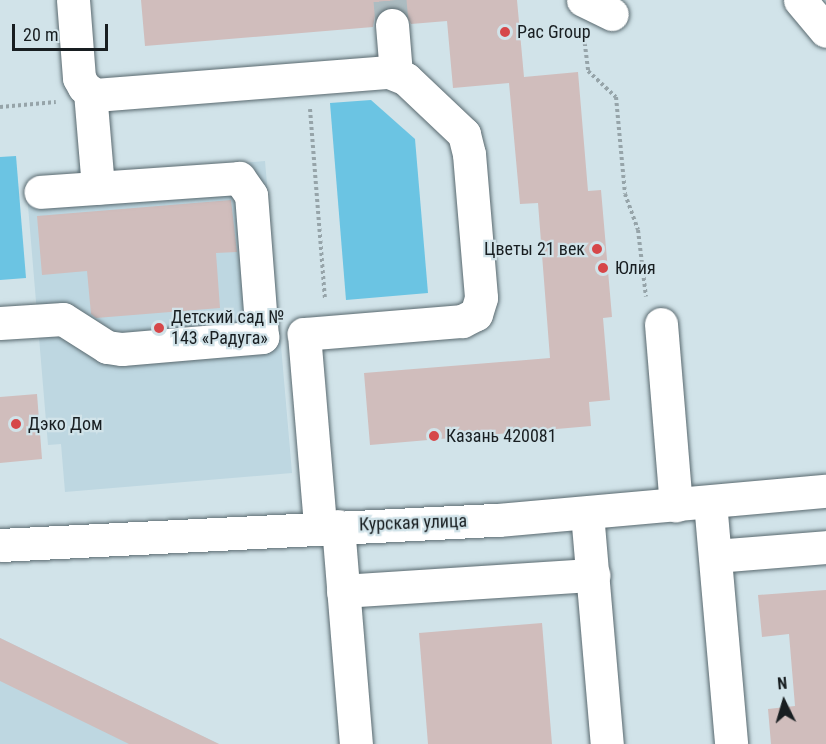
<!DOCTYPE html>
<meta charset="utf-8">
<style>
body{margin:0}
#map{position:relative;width:826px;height:744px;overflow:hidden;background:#d1e3e9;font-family:"Roboto Condensed",sans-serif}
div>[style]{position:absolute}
.built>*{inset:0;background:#bed7e1}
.green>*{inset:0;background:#6bc4e3}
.building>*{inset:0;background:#d0bdbc}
.minor-tunnel>*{height:33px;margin-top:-16.5px;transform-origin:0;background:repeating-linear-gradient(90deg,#acbcc1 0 33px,transparent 0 49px)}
.path>*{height:4px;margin-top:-2px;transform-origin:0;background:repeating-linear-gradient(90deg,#96a4a9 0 3px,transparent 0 6px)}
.roads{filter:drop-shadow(0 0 2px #59696f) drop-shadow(0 0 2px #59696f)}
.minor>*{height:33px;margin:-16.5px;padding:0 16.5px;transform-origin:16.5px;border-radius:16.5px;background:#fff}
.major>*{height:33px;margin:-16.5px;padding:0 16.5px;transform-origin:16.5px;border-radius:16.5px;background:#fff}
.dots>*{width:16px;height:16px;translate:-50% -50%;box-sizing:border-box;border:3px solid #d1e3e9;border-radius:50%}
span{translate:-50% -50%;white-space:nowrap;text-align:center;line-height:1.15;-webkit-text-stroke:4.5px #d1e3e9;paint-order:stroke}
.poi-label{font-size:18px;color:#181e21}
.left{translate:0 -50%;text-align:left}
.right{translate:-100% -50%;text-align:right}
.street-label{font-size:18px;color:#181e21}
.north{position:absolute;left:754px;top:672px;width:60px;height:60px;-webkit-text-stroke:4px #d1e3e9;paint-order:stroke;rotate:355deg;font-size:16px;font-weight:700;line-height:24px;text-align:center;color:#181e21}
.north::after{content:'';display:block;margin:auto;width:21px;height:27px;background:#181e21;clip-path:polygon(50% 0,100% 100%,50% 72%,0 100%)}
.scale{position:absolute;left:12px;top:24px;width:96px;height:27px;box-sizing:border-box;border:3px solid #181e21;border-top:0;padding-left:8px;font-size:18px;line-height:21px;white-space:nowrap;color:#181e21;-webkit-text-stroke:4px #d1e3e9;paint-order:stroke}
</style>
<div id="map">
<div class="built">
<div style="clip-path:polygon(103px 152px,118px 173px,265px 161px,292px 473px,65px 492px,61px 444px,48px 445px,26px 182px,75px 178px,83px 154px)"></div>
<div style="clip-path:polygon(0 638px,219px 744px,0 744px)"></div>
</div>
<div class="green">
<div style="clip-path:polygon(371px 100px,415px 139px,428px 293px,346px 300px,330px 103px)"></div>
<div style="clip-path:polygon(16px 156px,26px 278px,0 280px,0 157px)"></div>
</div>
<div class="building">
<div style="clip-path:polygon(141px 0,517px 0,524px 77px,578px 72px,588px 191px,601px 190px,612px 317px,603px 318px,610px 400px,589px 402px,591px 426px,370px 445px,364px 373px,550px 358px,538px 203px,520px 204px,509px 83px,453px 88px,447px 21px,411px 24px,401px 8px,390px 6px,375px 16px,373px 27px,145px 46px)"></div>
<div style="clip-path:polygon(231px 200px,237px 252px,216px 253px,220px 308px,96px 318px,91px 314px,87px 271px,42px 275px,37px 216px)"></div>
<div style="clip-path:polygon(37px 394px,42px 459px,0 463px,0 397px)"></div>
<div style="clip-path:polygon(826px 590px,826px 744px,771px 744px,768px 709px,795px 706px,789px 634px,762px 637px,758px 595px)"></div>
<div style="clip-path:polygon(542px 623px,552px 744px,428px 744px,419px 633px)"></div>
<div style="clip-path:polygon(0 638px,219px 744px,129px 744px,0 681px)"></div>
</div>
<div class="minor-tunnel">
<div style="left:390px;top:0;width:25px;rotate:85deg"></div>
</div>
<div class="path">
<div style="left:584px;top:37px;width:34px;rotate:83deg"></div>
<div style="left:588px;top:71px;width:38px;rotate:43deg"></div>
<div style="left:616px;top:97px;width:97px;rotate:84.7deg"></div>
<div style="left:625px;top:194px;width:38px;rotate:70deg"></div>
<div style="left:638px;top:230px;width:67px;rotate:83.2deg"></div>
<div style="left:0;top:107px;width:56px;rotate:-5.1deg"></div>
<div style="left:310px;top:109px;width:191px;rotate:85.5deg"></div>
</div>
<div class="roads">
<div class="minor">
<div style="left:73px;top:0;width:78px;rotate:85.6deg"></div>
<div style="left:79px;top:78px;width:10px;rotate:61deg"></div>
<div style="left:84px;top:87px;width:14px;rotate:36deg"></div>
<div style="left:95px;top:95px;width:295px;rotate:-4.5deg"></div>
<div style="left:389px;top:72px;width:18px;rotate:22deg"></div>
<div style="left:406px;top:79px;width:80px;rotate:43.5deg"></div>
<div style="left:464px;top:134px;width:21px;rotate:76deg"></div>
<div style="left:469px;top:154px;width:144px;rotate:85.2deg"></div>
<div style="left:481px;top:298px;width:17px;rotate:107deg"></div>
<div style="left:476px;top:314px;width:16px;rotate:153deg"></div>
<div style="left:462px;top:321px;width:159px;rotate:175.3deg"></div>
<div style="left:304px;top:334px;width:193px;rotate:85.2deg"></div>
<div style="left:583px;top:0;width:32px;rotate:26deg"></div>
<div style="left:392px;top:25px;width:49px;rotate:85.3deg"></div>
<div style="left:90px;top:92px;width:96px;rotate:85.2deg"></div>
<div style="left:0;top:323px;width:63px;rotate:-3.6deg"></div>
<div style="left:63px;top:319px;width:52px;rotate:32.5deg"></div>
<div style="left:107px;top:347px;width:15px;rotate:8deg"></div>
<div style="left:122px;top:349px;width:141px;rotate:-4.9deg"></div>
<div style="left:262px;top:337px;width:142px;rotate:-94.4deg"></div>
<div style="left:251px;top:195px;width:21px;rotate:-125deg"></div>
<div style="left:239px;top:178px;width:199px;rotate:176deg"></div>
<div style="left:661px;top:324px;width:182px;rotate:85.3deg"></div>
<div style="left:710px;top:502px;width:243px;rotate:85deg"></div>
<div style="left:587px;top:513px;width:232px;rotate:85.1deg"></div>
<div style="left:338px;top:526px;width:219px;rotate:85.3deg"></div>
<div style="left:0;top:545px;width:499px;rotate:-2.9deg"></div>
<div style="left:498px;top:520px;width:329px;rotate:-5.1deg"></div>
<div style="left:715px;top:556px;width:111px;rotate:-4.6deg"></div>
<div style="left:343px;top:591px;width:251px;rotate:-3.7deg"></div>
</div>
<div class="major">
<div style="left:800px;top:0;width:40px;rotate:50deg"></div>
</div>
</div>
<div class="dots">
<div style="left:505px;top:32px;background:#d64749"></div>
<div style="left:597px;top:249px;background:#d64749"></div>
<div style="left:603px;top:268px;background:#d64749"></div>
<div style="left:159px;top:328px;background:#d64749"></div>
<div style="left:16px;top:424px;background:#d64749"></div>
<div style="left:434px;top:436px;background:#d64749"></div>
</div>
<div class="poi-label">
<span class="left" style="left:517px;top:32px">Pac Group</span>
<span class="right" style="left:585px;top:249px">Цветы 21 век</span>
<span class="left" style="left:615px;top:268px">Юлия</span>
<span class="left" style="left:171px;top:328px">Детский сад №<br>143 «Радуга»</span>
<span class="left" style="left:28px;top:424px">Дэко Дом</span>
<span class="left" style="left:446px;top:436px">Казань 420081</span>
</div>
<div class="street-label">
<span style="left:413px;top:523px;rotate:-2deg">Курская улица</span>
</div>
<div class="north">N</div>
<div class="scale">20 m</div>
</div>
